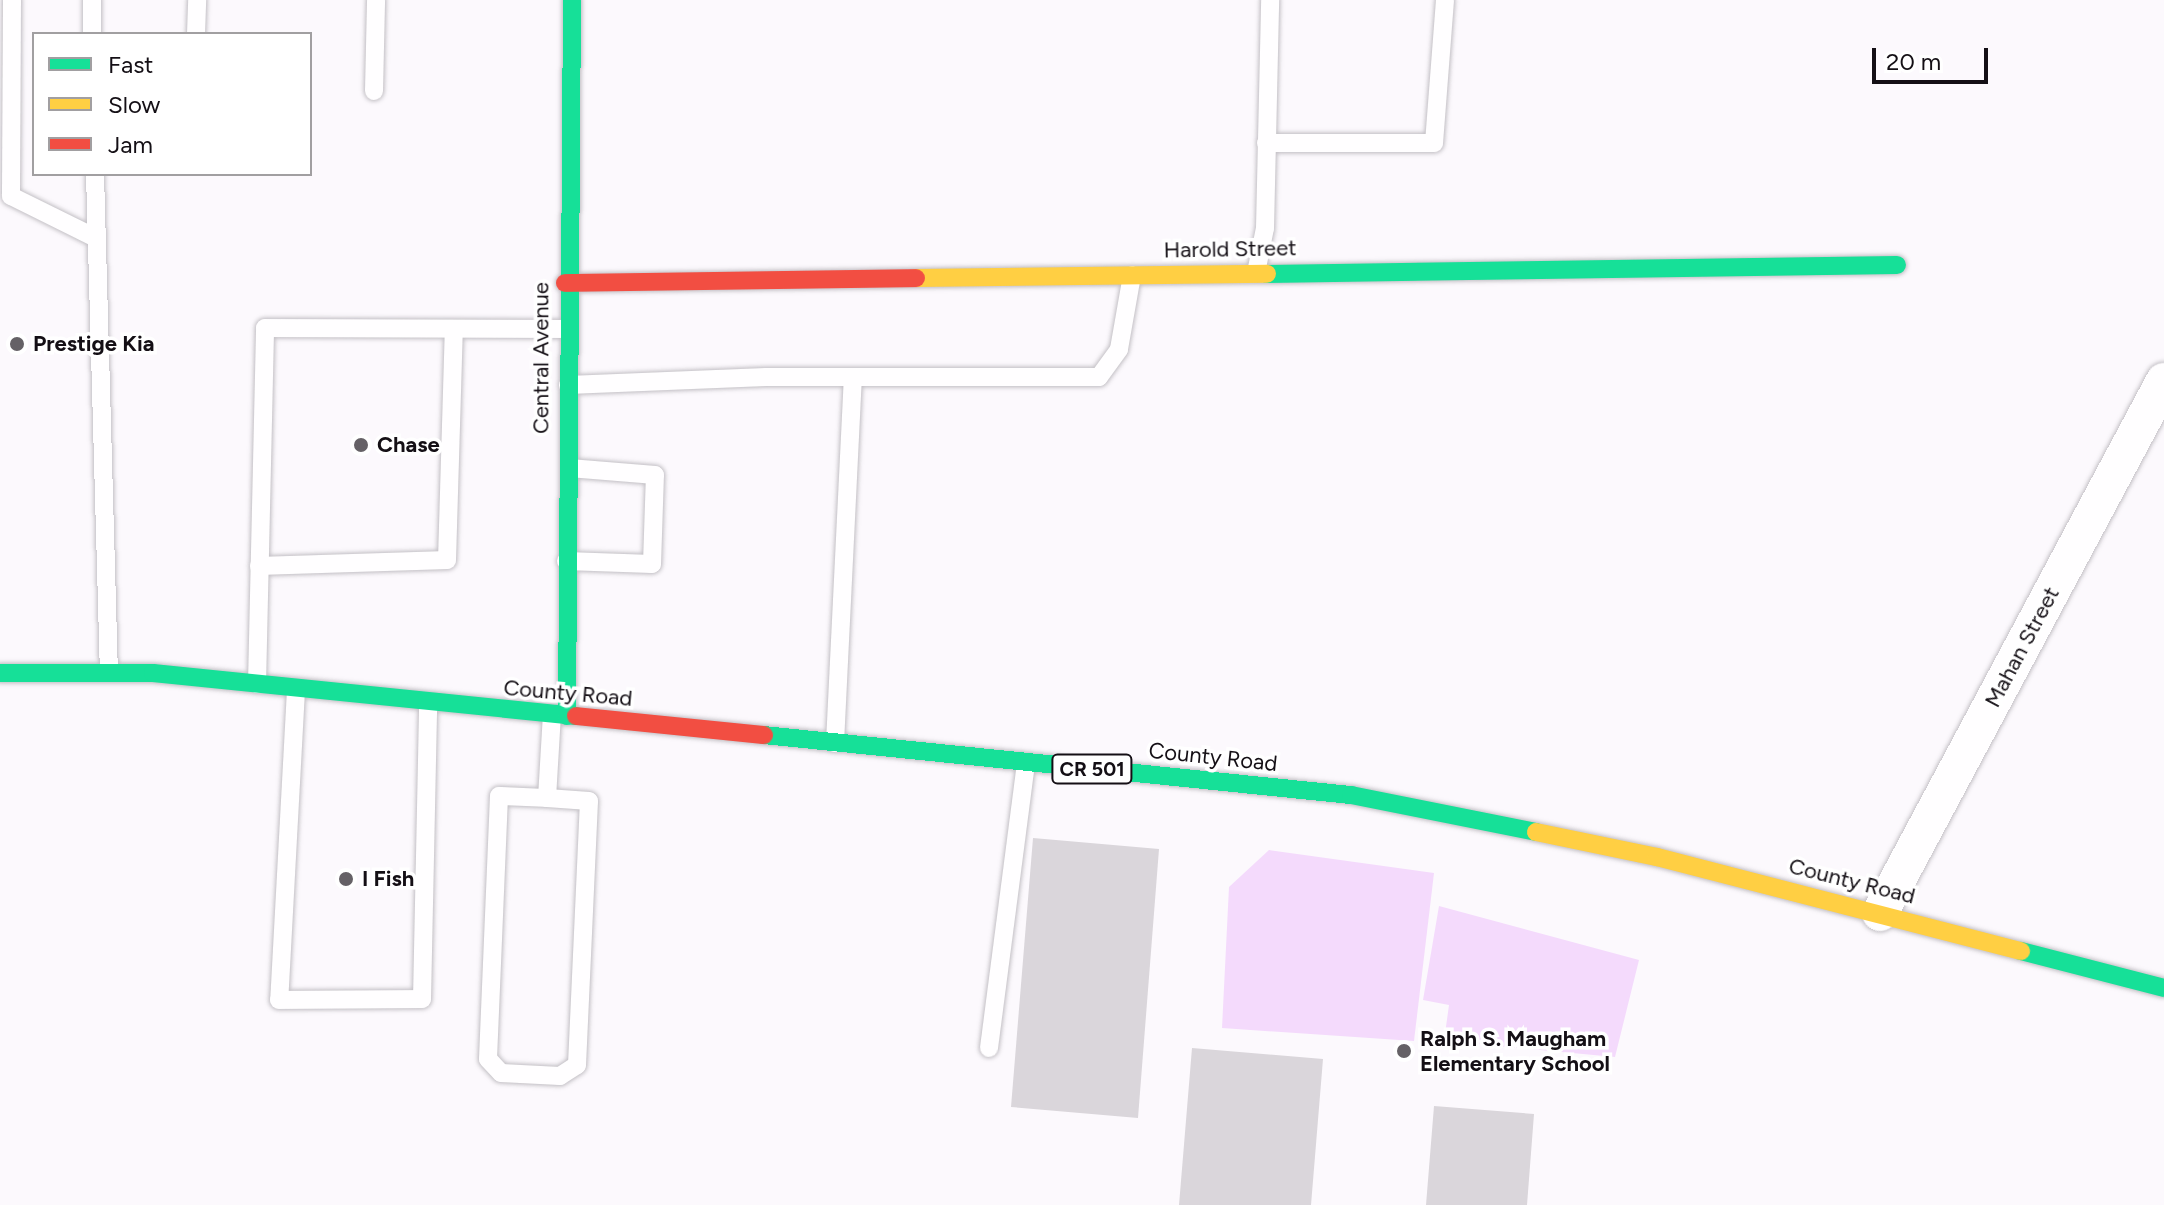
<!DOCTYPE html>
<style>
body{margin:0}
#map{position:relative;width:2164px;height:1205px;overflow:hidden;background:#fcf9fd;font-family:Figtree,sans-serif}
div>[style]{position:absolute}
.green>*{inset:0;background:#f4dafc}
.building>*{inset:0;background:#dad6db}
.roads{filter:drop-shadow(0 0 2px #c3c0c5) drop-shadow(0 0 2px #c3c0c5)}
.lane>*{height:18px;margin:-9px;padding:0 9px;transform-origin:9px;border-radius:9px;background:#fffeff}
.street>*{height:36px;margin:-18px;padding:0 18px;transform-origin:18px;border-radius:18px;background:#fffeff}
.fast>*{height:18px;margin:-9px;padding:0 9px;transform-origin:9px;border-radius:9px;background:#16e098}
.slow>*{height:18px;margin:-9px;padding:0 9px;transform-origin:9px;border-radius:9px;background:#ffcf43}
.jam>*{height:18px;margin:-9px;padding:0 9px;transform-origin:9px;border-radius:9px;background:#f24e42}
.dots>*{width:22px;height:22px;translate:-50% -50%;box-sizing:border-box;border:4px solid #fff;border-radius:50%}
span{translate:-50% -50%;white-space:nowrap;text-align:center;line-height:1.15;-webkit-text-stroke:7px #fff;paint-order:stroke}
.shield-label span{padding:2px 6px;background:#fff;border:2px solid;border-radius:6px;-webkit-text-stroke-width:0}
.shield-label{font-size:20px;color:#140f15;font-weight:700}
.street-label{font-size:22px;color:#140f15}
.poi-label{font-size:22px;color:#140f15;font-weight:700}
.left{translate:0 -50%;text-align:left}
.legend{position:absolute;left:32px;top:32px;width:280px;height:144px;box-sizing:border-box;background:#fff;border:2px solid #a19fa1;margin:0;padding:10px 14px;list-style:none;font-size:24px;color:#140f15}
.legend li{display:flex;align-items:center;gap:16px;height:40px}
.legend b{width:40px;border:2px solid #a19fa1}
.scale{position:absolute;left:1872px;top:48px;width:116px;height:36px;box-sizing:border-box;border:4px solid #140f15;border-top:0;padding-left:10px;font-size:24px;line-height:28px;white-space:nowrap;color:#140f15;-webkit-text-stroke:6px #fff;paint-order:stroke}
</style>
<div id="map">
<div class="green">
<div style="clip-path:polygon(1269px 850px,1434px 873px,1414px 1041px,1222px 1028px,1229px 887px)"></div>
<div style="clip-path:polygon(1439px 906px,1639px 960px,1615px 1057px,1444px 1041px,1449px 1005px,1423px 1000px)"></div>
</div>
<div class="building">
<div style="clip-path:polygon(1033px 838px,1159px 849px,1138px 1118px,1011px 1107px)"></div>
<div style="clip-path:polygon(1192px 1048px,1323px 1059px,1311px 1205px,1179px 1205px)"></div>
<div style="clip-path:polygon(1434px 1106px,1534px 1114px,1527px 1205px,1426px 1205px)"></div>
</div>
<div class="roads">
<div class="lane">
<div style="left:12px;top:0;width:196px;rotate:90.3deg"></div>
<div style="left:11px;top:196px;width:95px;rotate:26.3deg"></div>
<div style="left:92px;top:0;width:34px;rotate:90deg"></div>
<div style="left:196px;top:34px;width:34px;rotate:-88deg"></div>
<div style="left:374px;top:91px;width:91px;rotate:-88.7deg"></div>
<div style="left:1266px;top:143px;width:168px"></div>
<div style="left:1434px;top:143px;width:143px;rotate:-85.6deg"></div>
<div style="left:95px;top:174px;width:499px;rotate:88.4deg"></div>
<div style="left:1256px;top:273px;width:46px;rotate:-78.7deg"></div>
<div style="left:1265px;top:228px;width:228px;rotate:-88.7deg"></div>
<div style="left:568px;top:385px;width:198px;rotate:-2.3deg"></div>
<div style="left:766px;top:377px;width:333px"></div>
<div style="left:1099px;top:377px;width:34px;rotate:-54deg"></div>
<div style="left:1119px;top:349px;width:75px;rotate:-80deg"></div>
<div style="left:566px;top:561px;width:86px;rotate:2deg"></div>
<div style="left:652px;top:564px;width:89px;rotate:-88.1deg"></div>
<div style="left:655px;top:475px;width:86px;rotate:-175.3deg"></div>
<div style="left:259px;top:566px;width:188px;rotate:-1.8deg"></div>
<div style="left:447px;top:560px;width:231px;rotate:-88.3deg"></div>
<div style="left:257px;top:684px;width:356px;rotate:-88.7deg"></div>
<div style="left:265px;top:328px;width:300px;rotate:0.2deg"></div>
<div style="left:296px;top:690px;width:310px;rotate:93.1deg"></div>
<div style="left:279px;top:1000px;width:143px;rotate:-0.4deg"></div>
<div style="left:422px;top:999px;width:293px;rotate:-88.8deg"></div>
<div style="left:835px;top:743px;width:366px;rotate:-87.2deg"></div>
<div style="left:547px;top:798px;width:48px;rotate:-177.6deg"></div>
<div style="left:499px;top:796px;width:263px;rotate:92.4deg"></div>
<div style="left:488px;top:1059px;width:19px;rotate:47deg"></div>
<div style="left:501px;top:1073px;width:59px;rotate:2.9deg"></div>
<div style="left:560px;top:1076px;width:20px;rotate:-33deg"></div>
<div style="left:577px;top:1065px;width:264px;rotate:-87.4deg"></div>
<div style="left:589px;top:801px;width:42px;rotate:-175.9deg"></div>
<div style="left:547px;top:798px;width:83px;rotate:-86.6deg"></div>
<div style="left:989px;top:1048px;width:288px;rotate:-82.6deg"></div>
</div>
<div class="street">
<div style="left:1880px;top:913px;width:603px;rotate:-61.91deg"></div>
</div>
<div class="fast">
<div style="left:1267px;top:274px;width:630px;rotate:-0.82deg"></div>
<div style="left:0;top:673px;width:153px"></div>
<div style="left:153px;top:673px;width:425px;rotate:5.8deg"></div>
<div style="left:567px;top:716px;width:716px;rotate:-89.6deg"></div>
<div style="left:764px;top:735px;width:590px;rotate:5.84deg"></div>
<div style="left:1351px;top:795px;width:189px;rotate:11.3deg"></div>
<div style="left:2021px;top:951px;width:148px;rotate:14.5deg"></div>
</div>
<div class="slow">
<div style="left:916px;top:278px;width:351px;rotate:-0.7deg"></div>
<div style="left:1536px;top:832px;width:124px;rotate:11.7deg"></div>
<div style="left:1657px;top:857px;width:376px;rotate:14.5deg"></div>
</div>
<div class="jam">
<div style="left:565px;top:283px;width:351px;rotate:-0.8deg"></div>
<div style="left:576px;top:716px;width:189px;rotate:5.8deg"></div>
</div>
</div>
<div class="dots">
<div style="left:17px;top:344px;background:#656166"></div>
<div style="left:361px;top:445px;background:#656166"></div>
<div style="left:346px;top:879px;background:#656166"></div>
<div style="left:1404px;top:1051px;background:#656166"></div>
</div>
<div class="shield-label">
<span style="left:1092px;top:769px">CR 501</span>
</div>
<div class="street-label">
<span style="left:1230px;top:249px;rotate:-1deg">Harold Street</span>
<span style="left:541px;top:358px;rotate:-90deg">Central Avenue</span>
<span style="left:2022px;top:647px;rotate:-62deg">Mahan Street</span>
<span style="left:568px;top:693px;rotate:5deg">County Road</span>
<span style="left:1213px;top:757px;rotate:6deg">County Road</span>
<span style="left:1852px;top:881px;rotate:14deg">County Road</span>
</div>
<div class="poi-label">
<span class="left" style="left:33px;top:344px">Prestige Kia</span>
<span class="left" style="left:377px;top:445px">Chase</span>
<span class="left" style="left:362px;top:879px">I Fish</span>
<span class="left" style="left:1420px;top:1051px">Ralph S. Maugham<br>Elementary School</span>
</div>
<ul class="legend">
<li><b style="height:10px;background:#16e098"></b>Fast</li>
<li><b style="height:10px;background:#ffcf43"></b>Slow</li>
<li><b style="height:10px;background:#f24e42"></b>Jam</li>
</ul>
<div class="scale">20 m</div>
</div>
